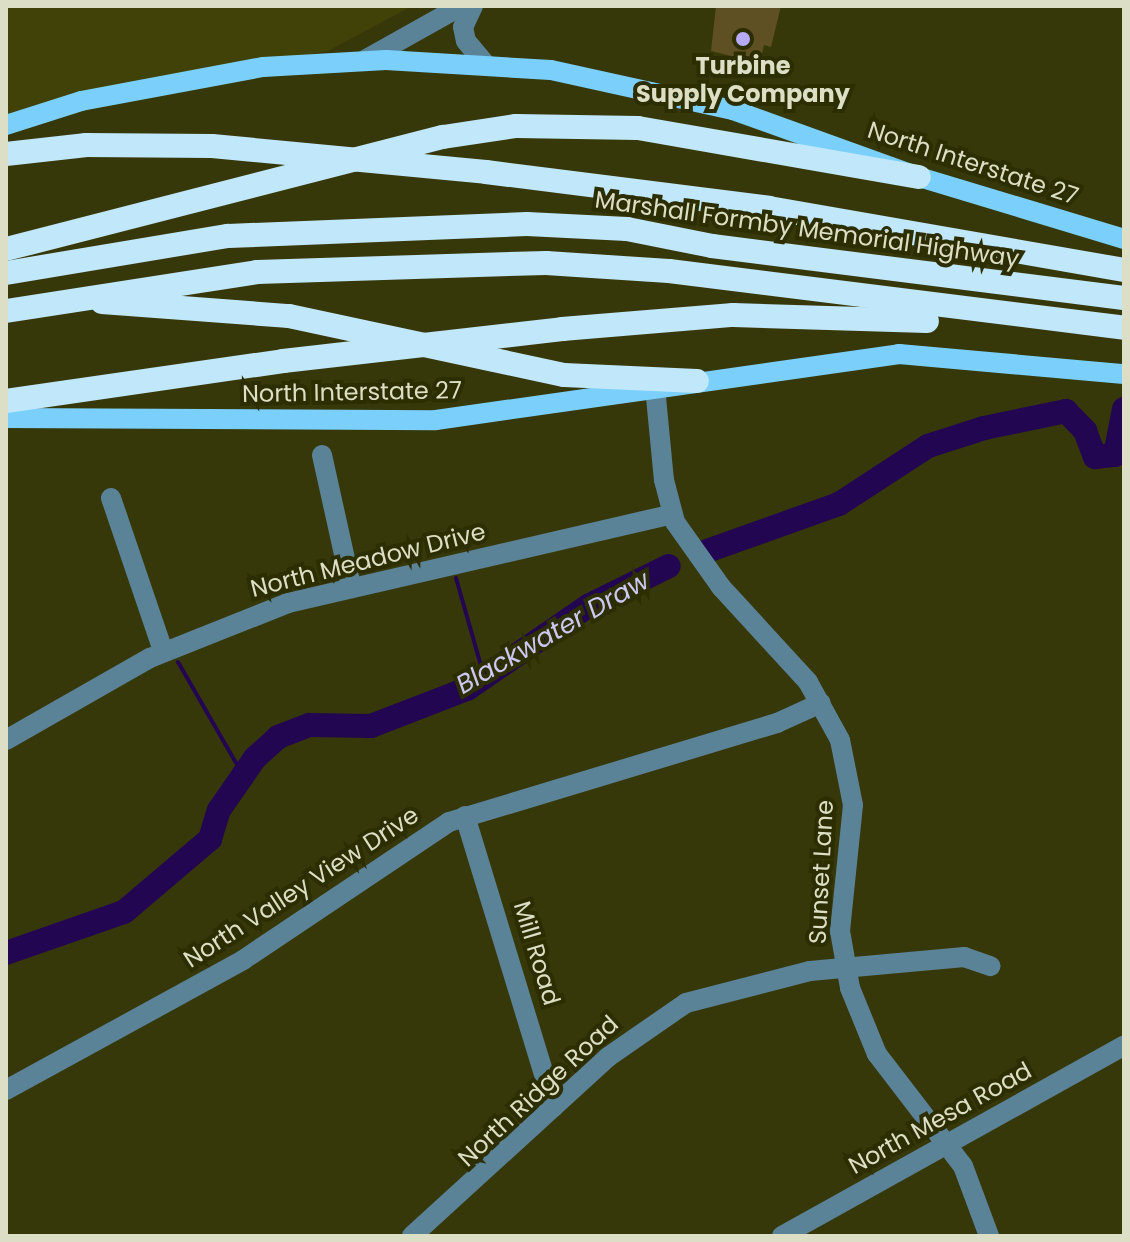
<!DOCTYPE html>
<style>
body{margin:0}
#map{position:relative;width:1130px;height:1242px;overflow:hidden;background:#373809;font-family:Poppins,sans-serif}
div>[style]{position:absolute}
.built>*{inset:0;background:#414208}
.stream>*{height:4px;margin:-2px;padding:0 2px;transform-origin:2px;border-radius:2px;background:#220651}
.river>*{height:24px;margin:-12px;padding:0 12px;transform-origin:12px;border-radius:12px;background:#220651}
.building>*{inset:0;background:#5f5024}
.minor>*{height:20px;margin:-10px;padding:0 10px;transform-origin:10px;border-radius:10px;background:#5b8398}
.major>*{height:20px;margin:-10px;padding:0 10px;transform-origin:10px;border-radius:10px;background:#7ad0fa}
.highway>*{height:24px;margin:-12px;padding:0 12px;transform-origin:12px;border-radius:12px;background:#c1e7fb}
.highway-bridge>*{height:24px;margin:-12px;padding:0 12px;transform-origin:12px;border-radius:12px;background:#c1e7fb}
.dots>*{width:22px;height:22px;translate:-50% -50%;box-sizing:border-box;border:4px solid #2d2e00;border-radius:50%}
span{translate:-50% -50%;white-space:nowrap;text-align:center;line-height:1.15;-webkit-text-stroke:8px #2d2e00;paint-order:stroke}
.poi-label{font-size:24px;color:#dcdec5;font-weight:700}
.street-label{font-size:24px;color:#dcdec5}
.water-label{font-size:26px;color:#cdc8f3;font-style:italic}
.frame{position:absolute;inset:0;border:8px solid #dcdec5;pointer-events:none}
</style>
<div id="map">
<div class="built">
<div style="clip-path:polygon(6px 6px,412px 6px,328px 51px,74px 96px,6px 117px)"></div>
</div>
<div class="stream">
<div style="left:456px;top:578px;width:106px;rotate:74.1deg"></div>
<div style="left:178px;top:662px;width:130px;rotate:60.1deg"></div>
</div>
<div class="river">
<div style="left:707px;top:551px;width:140px;rotate:-19.6deg"></div>
<div style="left:839px;top:504px;width:106px;rotate:-33.1deg"></div>
<div style="left:928px;top:446px;width:59px;rotate:-17.8deg"></div>
<div style="left:984px;top:428px;width:84px;rotate:-11.7deg"></div>
<div style="left:1066px;top:411px;width:28px;rotate:46deg"></div>
<div style="left:1085px;top:431px;width:28px;rotate:69deg"></div>
<div style="left:1095px;top:457px;width:20px;rotate:-6deg"></div>
<div style="left:1115px;top:455px;width:47px;rotate:-78.9deg"></div>
<div style="left:6px;top:953px;width:125px;rotate:-19.2deg"></div>
<div style="left:124px;top:912px;width:113px;rotate:-40.3deg"></div>
<div style="left:210px;top:839px;width:30px;rotate:-73deg"></div>
<div style="left:219px;top:810px;width:63px;rotate:-55.3deg"></div>
<div style="left:255px;top:758px;width:31px;rotate:-42deg"></div>
<div style="left:278px;top:737px;width:34px;rotate:-21deg"></div>
<div style="left:310px;top:725px;width:61px;rotate:0.9deg"></div>
<div style="left:371px;top:726px;width:103px;rotate:-21.1deg"></div>
<div style="left:467px;top:689px;width:147px;rotate:-34.4deg"></div>
<div style="left:588px;top:606px;width:90px;rotate:-26.3deg"></div>
</div>
<div class="building">
<div style="clip-path:polygon(716px 6px,781px 6px,771px 47px,764px 45px,760px 63px,711px 51px)"></div>
</div>
<div class="minor">
<div style="left:473px;top:6px;width:23px;rotate:115deg"></div>
<div style="left:463px;top:27px;width:14px;rotate:78deg"></div>
<div style="left:466px;top:41px;width:31px;rotate:50deg"></div>
<div style="left:363px;top:61px;width:112px;rotate:-29.3deg"></div>
<div style="left:655px;top:387px;width:93px;rotate:84.5deg"></div>
<div style="left:664px;top:480px;width:43px;rotate:75.3deg"></div>
<div style="left:675px;top:522px;width:80px;rotate:54.7deg"></div>
<div style="left:721px;top:587px;width:129px;rotate:47.5deg"></div>
<div style="left:808px;top:682px;width:66px;rotate:61.1deg"></div>
<div style="left:840px;top:740px;width:66px;rotate:78.7deg"></div>
<div style="left:853px;top:805px;width:127px;rotate:95.9deg"></div>
<div style="left:840px;top:931px;width:58px;rotate:80deg"></div>
<div style="left:850px;top:988px;width:71px;rotate:67.8deg"></div>
<div style="left:877px;top:1054px;width:141px;rotate:52.5deg"></div>
<div style="left:963px;top:1166px;width:75px;rotate:69.6deg"></div>
<div style="left:322px;top:455px;width:134px;rotate:77.5deg"></div>
<div style="left:111px;top:498px;width:162px;rotate:71.2deg"></div>
<div style="left:6px;top:740px;width:166px;rotate:-29.7deg"></div>
<div style="left:150px;top:658px;width:149px;rotate:-21.7deg"></div>
<div style="left:288px;top:603px;width:394px;rotate:-13deg"></div>
<div style="left:465px;top:816px;width:304px;rotate:73deg"></div>
<div style="left:6px;top:1090px;width:270px;rotate:-28.7deg"></div>
<div style="left:243px;top:960px;width:248px;rotate:-33.8deg"></div>
<div style="left:449px;top:822px;width:343px;rotate:-16.8deg"></div>
<div style="left:777px;top:723px;width:48px;rotate:-24.4deg"></div>
<div style="left:412px;top:1236px;width:265px;rotate:-42.4deg"></div>
<div style="left:608px;top:1057px;width:95px;rotate:-34.7deg"></div>
<div style="left:686px;top:1003px;width:128px;rotate:-14.5deg"></div>
<div style="left:810px;top:971px;width:155px;rotate:-5.2deg"></div>
<div style="left:964px;top:957px;width:28px;rotate:19deg"></div>
<div style="left:782px;top:1236px;width:391px;rotate:-29.1deg"></div>
</div>
<div class="major">
<div style="left:6px;top:125px;width:79px;rotate:-17.7deg"></div>
<div style="left:81px;top:101px;width:185px;rotate:-10.6deg"></div>
<div style="left:263px;top:67px;width:123px;rotate:-3.3deg"></div>
<div style="left:386px;top:60px;width:165px;rotate:3.5deg"></div>
<div style="left:551px;top:70px;width:186px;rotate:12.4deg"></div>
<div style="left:733px;top:110px;width:198px;rotate:19.8deg"></div>
<div style="left:919px;top:177px;width:214px;rotate:16.8deg"></div>
<div style="left:6px;top:418px;width:430px;rotate:0.3deg"></div>
<div style="left:436px;top:420px;width:468px;rotate:-8.1deg"></div>
<div style="left:899px;top:354px;width:226px;rotate:5.1deg"></div>
</div>
<div class="highway">
<div style="left:6px;top:154px;width:81px;rotate:-6.4deg"></div>
<div style="left:86px;top:145px;width:126px;rotate:0.5deg"></div>
<div style="left:486px;top:172px;width:285px;rotate:7.2deg"></div>
<div style="left:769px;top:208px;width:360px;rotate:9.9deg"></div>
<div style="left:6px;top:249px;width:451px;rotate:-14.4deg"></div>
<div style="left:443px;top:137px;width:74px;rotate:-8.6deg"></div>
<div style="left:516px;top:126px;width:122px;rotate:0.9deg"></div>
<div style="left:638px;top:128px;width:285px;rotate:9.9deg"></div>
<div style="left:6px;top:273px;width:225px;rotate:-9.5deg"></div>
<div style="left:228px;top:236px;width:299px;rotate:-2.3deg"></div>
<div style="left:527px;top:224px;width:100px;rotate:2.9deg"></div>
<div style="left:627px;top:229px;width:87px;rotate:11.3deg"></div>
<div style="left:712px;top:246px;width:415px;rotate:7.2deg"></div>
<div style="left:102px;top:302px;width:188px;rotate:4.3deg"></div>
<div style="left:289px;top:316px;width:281px;rotate:12.1deg"></div>
<div style="left:564px;top:375px;width:133px;rotate:2.6deg"></div>
<div style="left:6px;top:311px;width:254px;rotate:-8.8deg"></div>
<div style="left:257px;top:272px;width:289px;rotate:-1.8deg"></div>
<div style="left:546px;top:263px;width:123px;rotate:3.7deg"></div>
<div style="left:669px;top:271px;width:459px;rotate:7.1deg"></div>
<div style="left:562px;top:329px;width:172px;rotate:-4.7deg"></div>
<div style="left:733px;top:315px;width:194px;rotate:1.8deg"></div>
<div style="left:6px;top:401px;width:280px;rotate:-8.2deg"></div>
</div>
<div class="highway-bridge">
<div style="left:212px;top:146px;width:275px;rotate:5.4deg"></div>
<div style="left:283px;top:361px;width:281px;rotate:-6.5deg"></div>
</div>
<div class="dots">
<div style="left:743px;top:39px;background:#b7abf8"></div>
</div>
<div class="poi-label">
<span style="left:743px;top:80px">Turbine<br>Supply Company</span>
</div>
<div class="street-label">
<span style="left:973px;top:163px;rotate:18deg">North Interstate 27</span>
<span style="left:807px;top:229px;rotate:8deg">Marshall Formby Memorial Highway</span>
<span style="left:352px;top:392px;rotate:-1deg">North Interstate 27</span>
<span style="left:368px;top:560px;rotate:-14deg">North Meadow Drive</span>
<span style="left:821px;top:872px;rotate:-87deg">Sunset Lane</span>
<span style="left:301px;top:887px;rotate:-33deg">North Valley View Drive</span>
<span style="left:537px;top:953px;rotate:73deg">Mill Road</span>
<span style="left:538px;top:1091px;rotate:-43deg">North Ridge Road</span>
<span style="left:940px;top:1118px;rotate:-29deg">North Mesa Road</span>
</div>
<div class="water-label">
<span style="left:553px;top:633px;rotate:-30deg">Blackwater Draw</span>
</div>
<div class="frame"></div>
</div>
